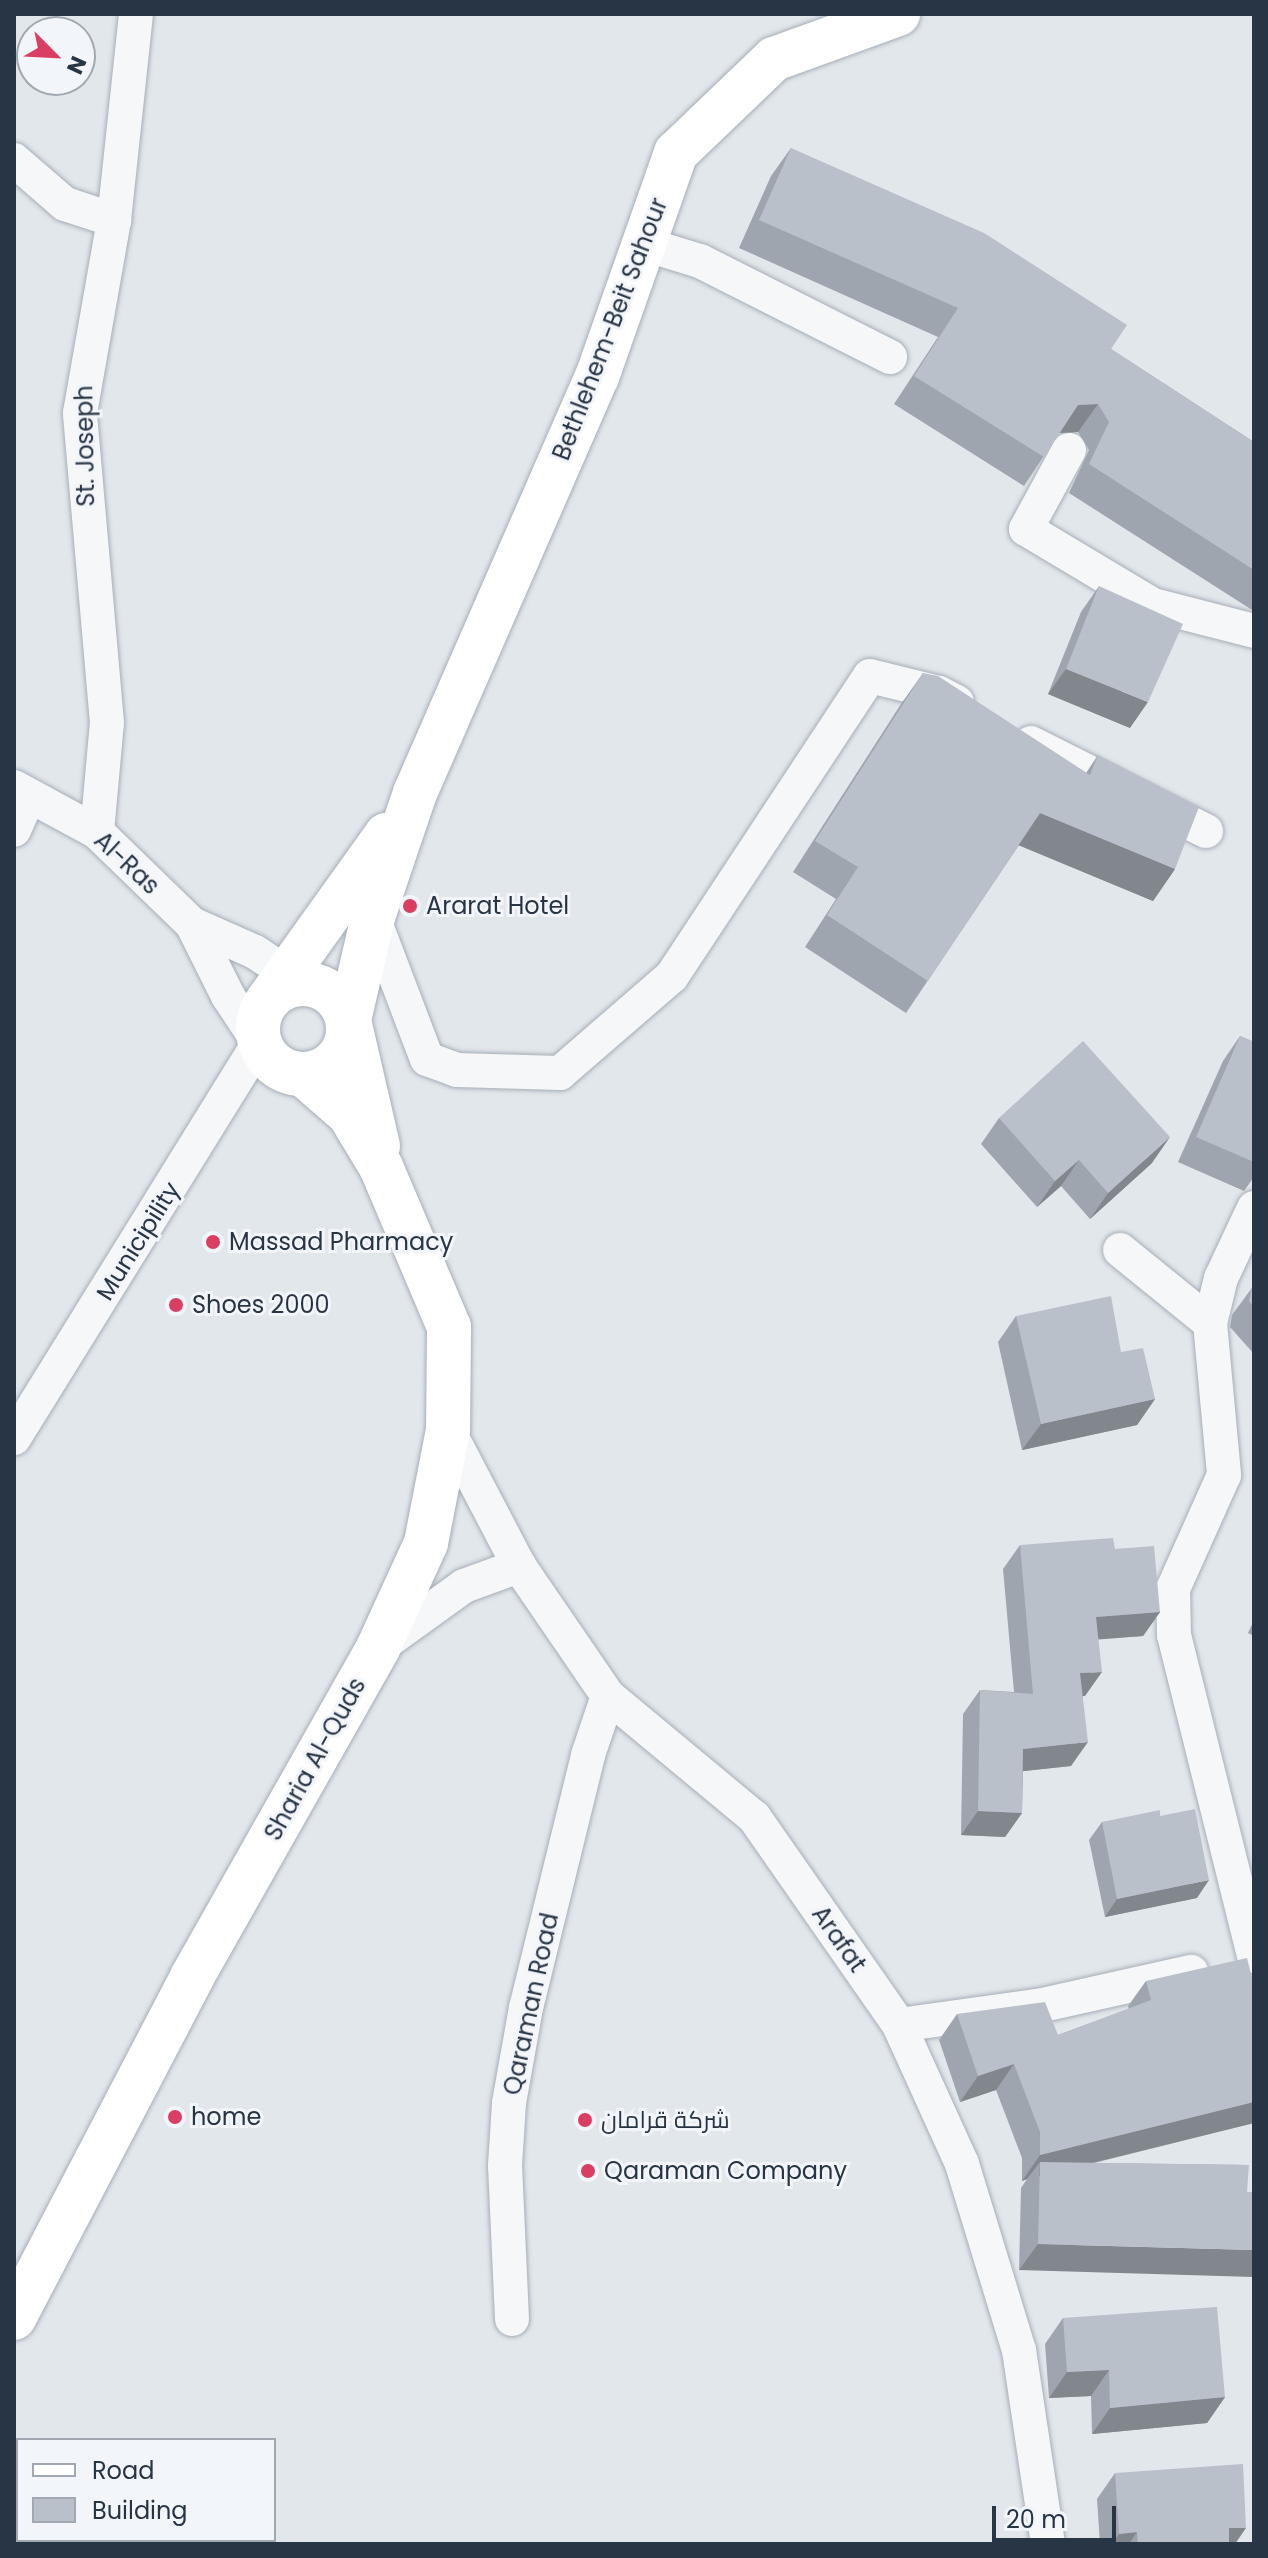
<!DOCTYPE html>
<meta charset="utf-8">
<style>
body{margin:0}
#map{position:relative;width:1268px;height:2558px;overflow:hidden;background:#e2e7ec;font-family:Poppins,Cairo,sans-serif}
div>[style]{position:absolute}
.roads{filter:drop-shadow(0 0 2px #a6aeb7) drop-shadow(0 0 2px #a6aeb7)}
.street>*{height:34px;margin:-17px;padding:0 17px;transform-origin:17px;border-radius:17px;background:#f5f7f9}
.secondary>*{height:44px;margin:-22px;padding:0 22px;transform-origin:22px;border-radius:22px;background:#fff}
.secondary>.ring{margin:-22px;padding:0;box-sizing:content-box;background:none;border:44px solid #fff;border-radius:50%}
.wall>*{inset:0;background:#9fa5ae}
.shaded-wall>*{inset:0;background:#82868d}
.building>*{inset:0;background:#b9c0ca}
.dots>*{width:22px;height:22px;translate:-50% -50%;box-sizing:border-box;border:4px solid #f2f5f9;border-radius:50%}
span{translate:-50% -50%;white-space:nowrap;text-align:center;line-height:1.15;-webkit-text-stroke:6px #f2f5f9;paint-order:stroke}
.street-label{font-size:24px;color:#283545}
.poi-label{font-size:24px;color:#283545}
.left{translate:0 -50%;text-align:left}
.frame{position:absolute;inset:0;border:16px solid #283545;pointer-events:none}
.legend{position:absolute;left:16px;top:2438px;width:260px;height:104px;box-sizing:border-box;background:#f2f5f9;border:2px solid #a1a8b1;margin:0;padding:10px 14px;list-style:none;font-size:24px;color:#283545}
.legend li{display:flex;align-items:center;gap:16px;height:40px}
.legend b{width:40px;border:2px solid #a1a8b1}
.north{position:absolute;left:16px;top:16px;width:80px;height:80px;box-sizing:border-box;background:#f2f5f9;border:2px solid #a1a8b1;border-radius:50%;rotate:114deg;font-size:22px;font-weight:700;line-height:32px;text-align:center;color:#283545}
.north::after{content:'';display:block;margin:auto;width:28px;height:36px;background:#da3e62;clip-path:polygon(50% 0,100% 100%,50% 72%,0 100%)}
.scale{position:absolute;left:992px;top:2506px;width:124px;height:36px;box-sizing:border-box;border:4px solid #283545;border-top:0;padding-left:10px;font-size:24px;line-height:28px;white-space:nowrap;color:#283545;-webkit-text-stroke:6px #f2f5f9;paint-order:stroke}
</style>
<div id="map">
<div class="roads">
<div class="street">
<div style="left:14px;top:160px;width:67px;rotate:40.8deg"></div>
<div style="left:65px;top:204px;width:52px;rotate:18.1deg"></div>
<div style="left:644px;top:244px;width:59px;rotate:16.9deg"></div>
<div style="left:700px;top:261px;width:213px;rotate:26.8deg"></div>
<div style="left:1069px;top:450px;width:90px;rotate:118.6deg"></div>
<div style="left:1026px;top:529px;width:148px;rotate:30.9deg"></div>
<div style="left:1153px;top:605px;width:104px;rotate:14.4deg"></div>
<div style="left:1031px;top:743px;width:196px;rotate:26.7deg"></div>
<div style="left:14px;top:787px;width:94px;rotate:28.5deg"></div>
<div style="left:97px;top:832px;width:132px;rotate:44.1deg"></div>
<div style="left:192px;top:924px;width:80px;rotate:63.4deg"></div>
<div style="left:228px;top:996px;width:56px;rotate:56.6deg"></div>
<div style="left:259px;top:1043px;width:465px;rotate:121.8deg"></div>
<div style="left:14px;top:830px;width:36px;rotate:-66deg"></div>
<div style="left:97px;top:832px;width:109px;rotate:-84.8deg"></div>
<div style="left:107px;top:723px;width:311px;rotate:-95deg"></div>
<div style="left:80px;top:413px;width:196px;rotate:-80deg"></div>
<div style="left:114px;top:220px;width:207px;rotate:-83.9deg"></div>
<div style="left:373px;top:917px;width:152px;rotate:69.2deg"></div>
<div style="left:427px;top:1059px;width:32px;rotate:20deg"></div>
<div style="left:457px;top:1070px;width:103px;rotate:1.7deg"></div>
<div style="left:560px;top:1073px;width:148px;rotate:-40.9deg"></div>
<div style="left:672px;top:976px;width:359px;rotate:-56.6deg"></div>
<div style="left:870px;top:676px;width:71px;rotate:13.8deg"></div>
<div style="left:939px;top:693px;width:20px;rotate:27deg"></div>
<div style="left:192px;top:924px;width:69px;rotate:24deg"></div>
<div style="left:255px;top:952px;width:56px;rotate:33.4deg"></div>
<div style="left:1254px;top:1208px;width:77px;rotate:115.2deg"></div>
<div style="left:1221px;top:1278px;width:46px;rotate:103.7deg"></div>
<div style="left:1210px;top:1323px;width:153px;rotate:84.7deg"></div>
<div style="left:1224px;top:1475px;width:125px;rotate:114.1deg"></div>
<div style="left:1173px;top:1589px;width:46px;rotate:88.8deg"></div>
<div style="left:1174px;top:1635px;width:331px;rotate:76deg"></div>
<div style="left:1120px;top:1250px;width:116px;rotate:39deg"></div>
<div style="left:448px;top:1430px;width:153px;rotate:62.4deg"></div>
<div style="left:519px;top:1566px;width:158px;rotate:55.6deg"></div>
<div style="left:608px;top:1696px;width:190px;rotate:39.7deg"></div>
<div style="left:754px;top:1817px;width:254px;rotate:55.1deg"></div>
<div style="left:899px;top:2025px;width:153px;rotate:65.6deg"></div>
<div style="left:962px;top:2164px;width:195px;rotate:73deg"></div>
<div style="left:1019px;top:2350px;width:196px;rotate:81.5deg"></div>
<div style="left:378px;top:1648px;width:106px;rotate:-35.8deg"></div>
<div style="left:464px;top:1586px;width:59px;rotate:-20deg"></div>
<div style="left:899px;top:2025px;width:145px;rotate:-7.9deg"></div>
<div style="left:1043px;top:2005px;width:152px;rotate:-12.6deg"></div>
<div style="left:512px;top:2319px;width:153px;rotate:-92.6deg"></div>
<div style="left:505px;top:2166px;width:63px;rotate:-86.4deg"></div>
<div style="left:509px;top:2103px;width:97px;rotate:-79.9deg"></div>
<div style="left:526px;top:2008px;width:260px;rotate:-76.2deg"></div>
<div style="left:588px;top:1755px;width:62px;rotate:-71.3deg"></div>
</div>
<div class="secondary">
<div class="ring" style="left:258px;top:984px;width:46px;height:46px"></div>
<div style="left:268px;top:1000px;width:203px;rotate:-54.4deg"></div>
<div style="left:378px;top:1146px;width:129px;rotate:-103deg"></div>
<div style="left:349px;top:1020px;width:106px;rotate:-76.9deg"></div>
<div style="left:373px;top:917px;width:131px;rotate:-71.3deg"></div>
<div style="left:415px;top:793px;width:454px;rotate:-66.4deg"></div>
<div style="left:597px;top:377px;width:238px;rotate:-70.6deg"></div>
<div style="left:676px;top:153px;width:136px;rotate:-43.8deg"></div>
<div style="left:774px;top:59px;width:132px;rotate:-19.9deg"></div>
<div style="left:14px;top:2318px;width:385px;rotate:-62.4deg"></div>
<div style="left:192px;top:1977px;width:378px;rotate:-60.5deg"></div>
<div style="left:378px;top:1648px;width:115px;rotate:-65.4deg"></div>
<div style="left:426px;top:1543px;width:115px;rotate:-79deg"></div>
<div style="left:448px;top:1430px;width:103px;rotate:-89.4deg"></div>
<div style="left:449px;top:1327px;width:174px;rotate:-113deg"></div>
<div style="left:381px;top:1167px;width:62px;rotate:-121.1deg"></div>
<div style="left:349px;top:1114px;width:60px;rotate:-139.1deg"></div>
</div>
</div>
<div class="wall">
<div style="clip-path:polygon(791px 148px,1111px 349px,1254px 442px,1254px 606px,1252px 610px,1069px 493px,1089px 450px,1078px 432px,1059px 433px,1024px 486px,894px 404px,938px 337px,739px 248px,771px 176px)"></div>
<div style="clip-path:polygon(1099px 586px,1130px 728px,1048px 694px,1081px 612px)"></div>
<div style="clip-path:polygon(923px 673px,1086px 773px,1098px 755px,1175px 869px,1153px 901px,1019px 845px,906px 1013px,805px 947px,836px 899px,793px 872px,901px 704px)"></div>
<div style="clip-path:polygon(1240px 1036px,1254px 1042px,1254px 1177px,1244px 1191px,1178px 1162px,1223px 1061px)"></div>
<div style="clip-path:polygon(999px 1118px,1152px 1163px,1090px 1219px,1061px 1186px,1037px 1207px,981px 1144px)"></div>
<div style="clip-path:polygon(1254px 1285px,1254px 1354px,1230px 1327px,1232px 1315px)"></div>
<div style="clip-path:polygon(1016px 1316px,1121px 1352px,1155px 1399px,1137px 1425px,1022px 1450px,998px 1342px)"></div>
<div style="clip-path:polygon(1020px 1545px,1115px 1549px,1160px 1612px,1143px 1636px,1098px 1639px,1085px 1696px,1083px 1696px,1071px 1766px,1023px 1771px,1022px 1813px,1005px 1837px,961px 1835px,963px 1714px,980px 1690px,1014px 1692px,1003px 1569px)"></div>
<div style="clip-path:polygon(1254px 1620px,1254px 1636px,1248px 1633px)"></div>
<div style="clip-path:polygon(1160px 1816px,1197px 1898px,1105px 1917px,1089px 1840px,1102px 1822px)"></div>
<div style="clip-path:polygon(1146px 1981px,1254px 1986px,1254px 2123px,1094px 2163px,1249px 2165px,1019px 2270px,1021px 2188px,1027px 2179px,1022px 2181px,1022px 2158px,996px 2090px,960px 2102px,939px 2040px,957px 2014px,1058px 2035px,1129px 2009px,1128px 2006px)"></div>
<div style="clip-path:polygon(1063px 2318px,1225px 2397px,1207px 2423px,1092px 2434px,1091px 2396px,1049px 2398px,1045px 2344px)"></div>
<div style="clip-path:polygon(1115px 2473px,1235px 2544px,1100px 2544px,1097px 2499px)"></div>
</div>
<div class="shaded-wall">
<div style="clip-path:polygon(1098px 404px,1078px 432px,1058px 433px,1078px 405px)"></div>
<div style="clip-path:polygon(1066px 669px,1148px 702px,1130px 728px,1048px 694px)"></div>
<div style="clip-path:polygon(1040px 813px,1175px 869px,1153px 901px,1018px 845px)"></div>
<div style="clip-path:polygon(1170px 1137px,1152px 1163px,1090px 1219px,1108px 1193px)"></div>
<div style="clip-path:polygon(1079px 1160px,1061px 1186px,1037px 1207px,1055px 1181px)"></div>
<div style="clip-path:polygon(1155px 1399px,1137px 1425px,1022px 1450px,1041px 1424px)"></div>
<div style="clip-path:polygon(1160px 1612px,1143px 1636px,1079px 1641px,1096px 1617px)"></div>
<div style="clip-path:polygon(1102px 1672px,1085px 1696px,1064px 1697px,1080px 1673px)"></div>
<div style="clip-path:polygon(1088px 1742px,1071px 1766px,1006px 1773px,1023px 1749px)"></div>
<div style="clip-path:polygon(978px 1811px,1022px 1813px,1005px 1837px,961px 1835px)"></div>
<div style="clip-path:polygon(1209px 1880px,1197px 1898px,1105px 1917px,1117px 1899px)"></div>
<div style="clip-path:polygon(1014px 2064px,996px 2090px,960px 2102px,978px 2076px)"></div>
<div style="clip-path:polygon(1254px 2102px,1254px 2123px,1039px 2176px,1040px 2162px,1027px 2179px,1022px 2181px,1040px 2155px)"></div>
<div style="clip-path:polygon(1038px 2244px,1254px 2250px,1254px 2277px,1019px 2270px)"></div>
<div style="clip-path:polygon(1109px 2370px,1091px 2396px,1049px 2398px,1067px 2372px)"></div>
<div style="clip-path:polygon(1225px 2397px,1207px 2423px,1092px 2434px,1110px 2408px)"></div>
<div style="clip-path:polygon(1229px 2528px,1246px 2528px,1235px 2544px,1218px 2544px)"></div>
<div style="clip-path:polygon(1137px 2532px,1129px 2544px,1112px 2544px,1119px 2534px)"></div>
</div>
<div class="building">
<div style="clip-path:polygon(791px 148px,984px 233px,1127px 325px,1111px 349px,1254px 442px,1254px 570px,1089px 464px,1109px 422px,1098px 404px,1078px 405px,1044px 457px,914px 376px,958px 308px,759px 220px)"></div>
<div style="clip-path:polygon(1099px 586px,1183px 624px,1148px 702px,1066px 669px)"></div>
<div style="clip-path:polygon(923px 673px,938px 676px,1090px 775px,1098px 755px,1199px 807px,1175px 869px,1040px 813px,928px 981px,827px 915px,858px 867px,815px 841px)"></div>
<div style="clip-path:polygon(1240px 1036px,1254px 1042px,1254px 1162px,1196px 1137px)"></div>
<div style="clip-path:polygon(1083px 1041px,1170px 1137px,1108px 1193px,1079px 1160px,1055px 1181px,999px 1118px)"></div>
<div style="clip-path:polygon(1254px 1285px,1254px 1307px,1249px 1301px,1251px 1290px)"></div>
<div style="clip-path:polygon(1111px 1296px,1121px 1352px,1143px 1348px,1155px 1399px,1041px 1424px,1016px 1316px)"></div>
<div style="clip-path:polygon(1113px 1538px,1115px 1549px,1154px 1546px,1160px 1612px,1096px 1617px,1102px 1672px,1080px 1673px,1088px 1742px,1023px 1749px,1022px 1813px,978px 1811px,980px 1690px,1033px 1694px,1020px 1545px)"></div>
<div style="clip-path:polygon(1195px 1809px,1209px 1880px,1117px 1899px,1102px 1822px,1160px 1810px,1160px 1816px)"></div>
<div style="clip-path:polygon(1247px 1958px,1254px 1986px,1254px 2102px,1040px 2155px,1040px 2132px,1014px 2064px,978px 2076px,957px 2014px,1045px 2002px,1058px 2035px,1151px 2000px,1146px 1981px)"></div>
<div style="clip-path:polygon(1040px 2162px,1249px 2165px,1247px 2192px,1254px 2192px,1254px 2250px,1038px 2244px)"></div>
<div style="clip-path:polygon(1217px 2307px,1225px 2397px,1110px 2408px,1109px 2370px,1067px 2372px,1063px 2318px)"></div>
<div style="clip-path:polygon(1243px 2464px,1246px 2528px,1229px 2528px,1229px 2544px,1138px 2544px,1137px 2532px,1119px 2534px,1115px 2473px)"></div>
</div>
<div class="dots">
<div style="left:410px;top:906px;background:#da3e62"></div>
<div style="left:213px;top:1242px;background:#da3e62"></div>
<div style="left:176px;top:1305px;background:#da3e62"></div>
<div style="left:175px;top:2117px;background:#da3e62"></div>
<div style="left:585px;top:2120px;background:#da3e62"></div>
<div style="left:588px;top:2171px;background:#da3e62"></div>
</div>
<div class="street-label">
<span style="left:610px;top:329px;rotate:-69deg">Bethlehem-Beit Sahour</span>
<span style="left:85px;top:446px;rotate:-91deg">St. Joseph</span>
<span style="left:127px;top:863px;rotate:43deg">Al-Ras</span>
<span style="left:138px;top:1241px;rotate:-58deg">Municipility</span>
<span style="left:315px;top:1759px;rotate:-61deg">Sharia Al-Quds</span>
<span style="left:839px;top:1939px;rotate:55deg">Arafat</span>
<span style="left:531px;top:2004px;rotate:-78deg">Qaraman Road</span>
</div>
<div class="poi-label">
<span class="left" style="left:426px;top:906px">Ararat Hotel</span>
<span class="left" style="left:229px;top:1242px">Massad Pharmacy</span>
<span class="left" style="left:192px;top:1305px">Shoes 2000</span>
<span class="left" style="left:191px;top:2117px">home</span>
<span class="left" style="left:601px;top:2120px">شركة قرامان</span>
<span class="left" style="left:604px;top:2171px">Qaraman Company</span>
</div>
<div class="frame"></div>
<ul class="legend">
<li><b style="height:10px;background:#fff"></b>Road</li>
<li><b style="height:22px;background:#b9c0ca"></b>Building</li>
</ul>
<div class="north">N</div>
<div class="scale">20 m</div>
</div>
